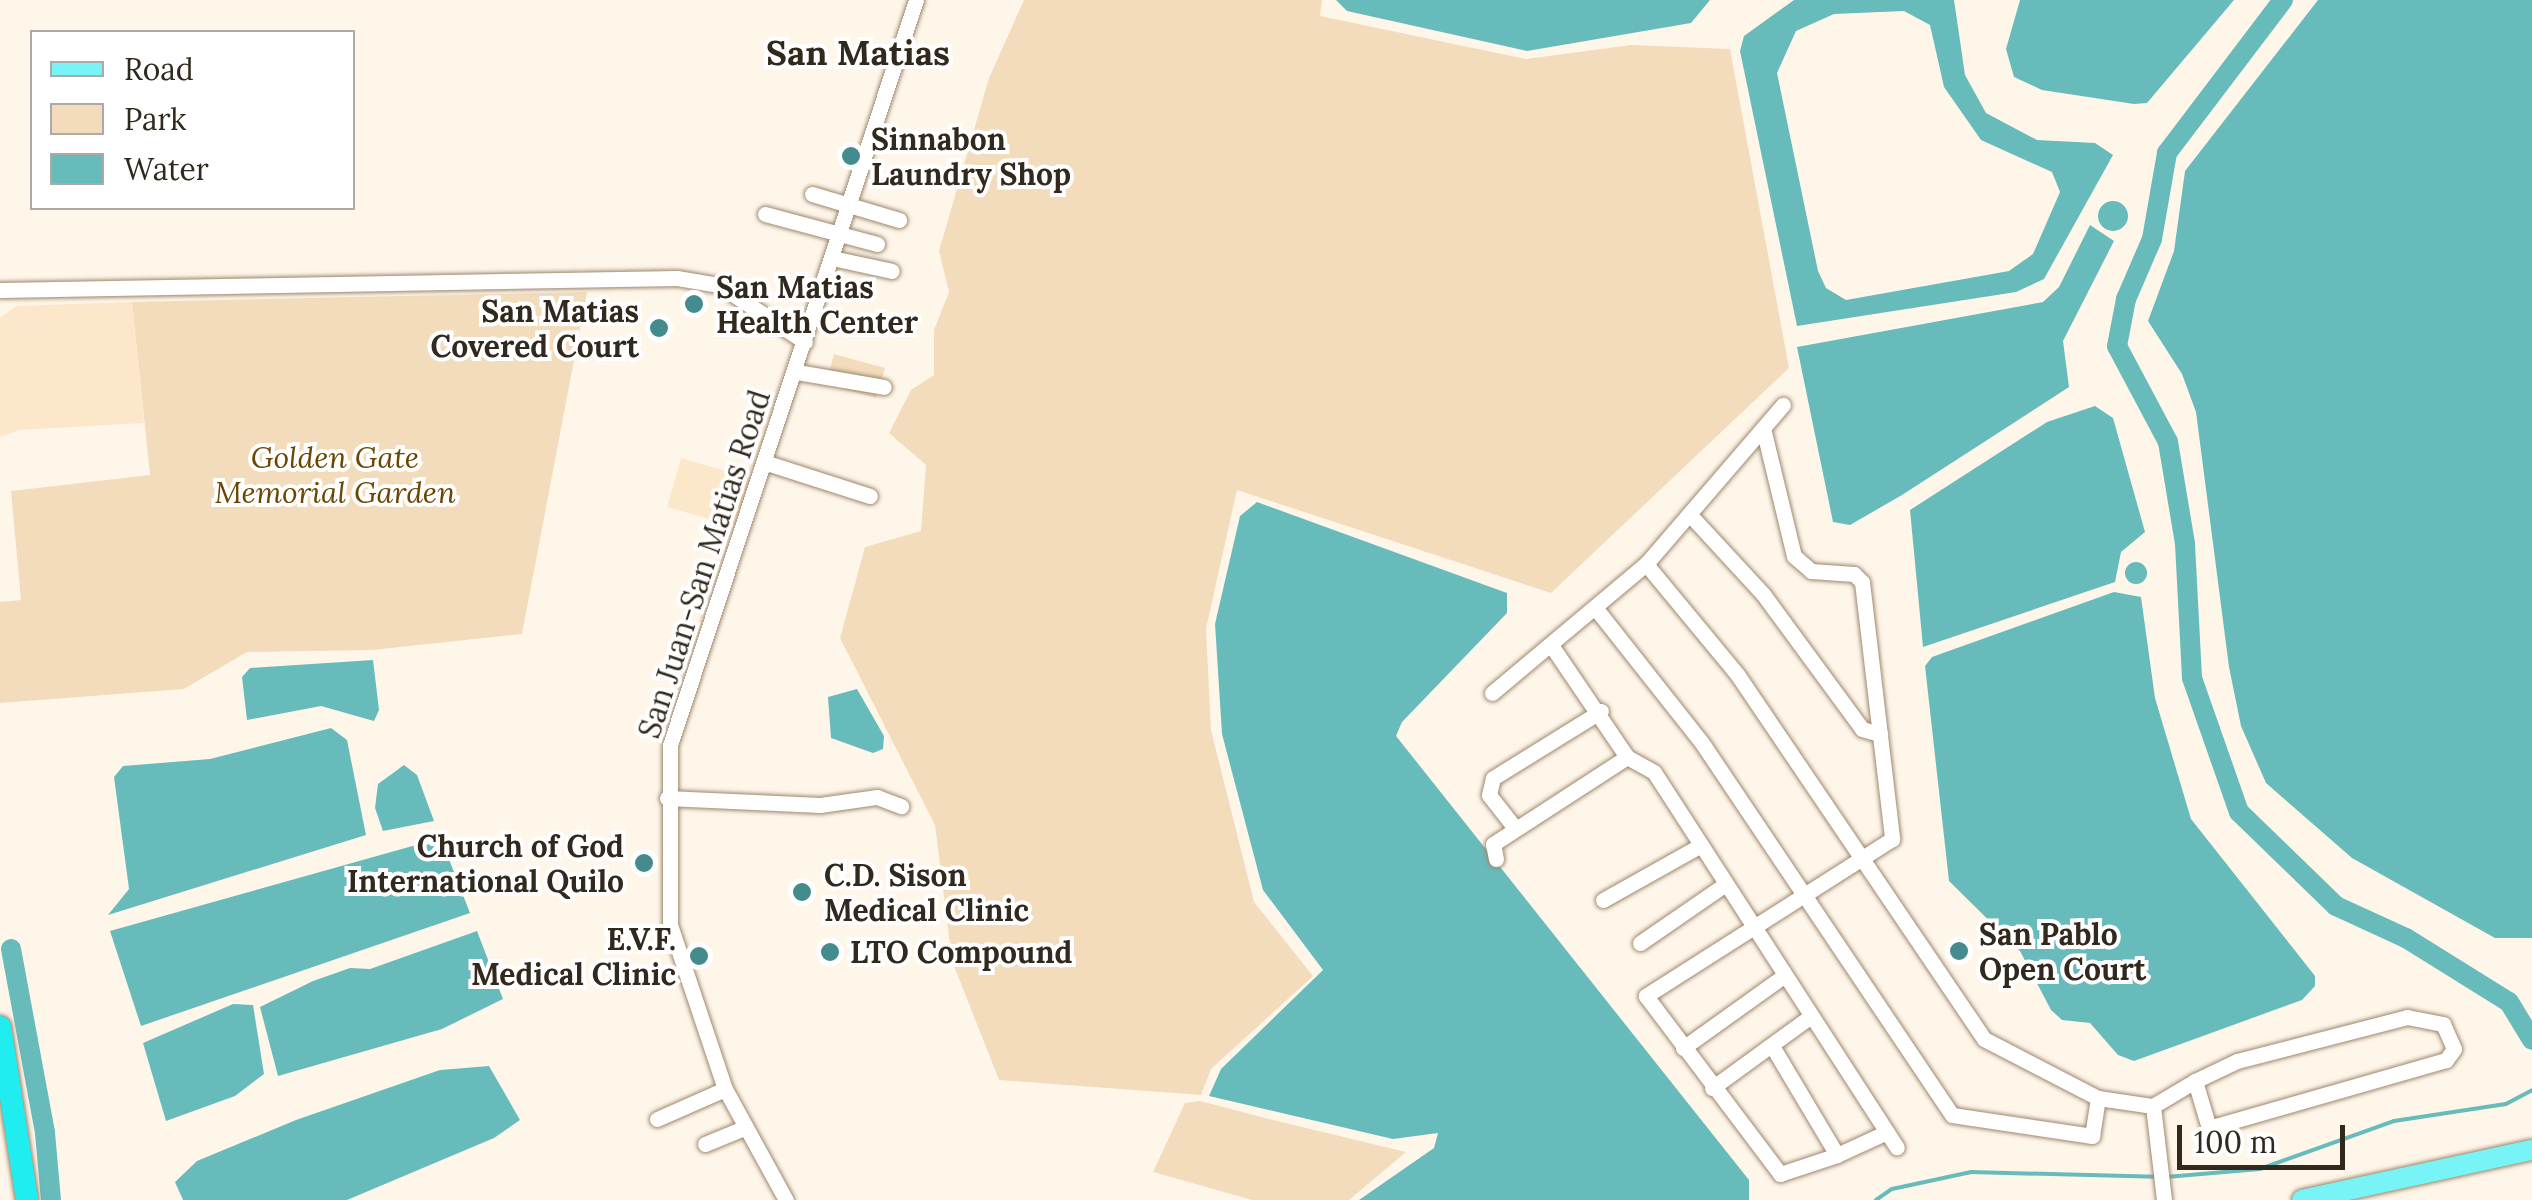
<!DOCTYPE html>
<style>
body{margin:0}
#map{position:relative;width:2532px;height:1200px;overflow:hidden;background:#fff6ea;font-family:Lora,serif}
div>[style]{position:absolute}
.built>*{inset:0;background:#fde7ca}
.green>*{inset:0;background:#f3dcbc}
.water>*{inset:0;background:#68bbbb}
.round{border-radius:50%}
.stream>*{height:4px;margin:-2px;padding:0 2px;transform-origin:2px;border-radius:2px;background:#68bbbb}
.river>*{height:20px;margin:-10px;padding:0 10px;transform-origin:10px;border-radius:10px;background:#68bbbb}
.roads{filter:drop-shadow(0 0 2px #9d886d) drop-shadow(0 0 2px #9d886d)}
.minor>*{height:15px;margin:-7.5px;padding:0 7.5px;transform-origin:7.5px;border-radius:7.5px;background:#fff}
.major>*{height:20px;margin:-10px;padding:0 10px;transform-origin:10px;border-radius:10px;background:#79f4f6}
.highway>*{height:22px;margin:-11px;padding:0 11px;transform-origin:11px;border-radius:11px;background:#1fedf0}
.dots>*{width:28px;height:28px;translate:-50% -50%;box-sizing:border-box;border:5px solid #fff;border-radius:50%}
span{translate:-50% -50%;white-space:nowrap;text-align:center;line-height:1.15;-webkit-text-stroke:8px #fff;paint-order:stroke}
.poi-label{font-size:30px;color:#31291d;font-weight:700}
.left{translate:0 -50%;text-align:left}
.right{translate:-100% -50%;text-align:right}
.park-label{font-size:30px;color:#6a4601;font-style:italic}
.street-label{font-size:30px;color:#31291d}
.quarter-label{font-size:35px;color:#31291d;font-weight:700}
.legend{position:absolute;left:30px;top:30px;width:325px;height:180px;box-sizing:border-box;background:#fff;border:2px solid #ada9a5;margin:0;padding:12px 18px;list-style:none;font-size:30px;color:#31291d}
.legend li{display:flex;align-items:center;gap:20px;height:50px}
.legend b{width:50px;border:2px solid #ada9a5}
.scale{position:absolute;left:2177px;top:1125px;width:168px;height:45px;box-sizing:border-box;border:5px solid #31291d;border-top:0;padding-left:12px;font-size:30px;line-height:35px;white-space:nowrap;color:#31291d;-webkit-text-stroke:8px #fff;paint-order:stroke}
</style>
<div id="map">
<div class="built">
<div style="clip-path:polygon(132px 302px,144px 423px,20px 430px,0 437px,0 318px,16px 306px)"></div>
<div style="clip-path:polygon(681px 458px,751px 478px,737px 527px,667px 507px)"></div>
</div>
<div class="green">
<div style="clip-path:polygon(1024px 0,1322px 0,1320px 16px,1526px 59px,1631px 45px,1730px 49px,1789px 368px,1551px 593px,1237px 490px,1206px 629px,1211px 730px,1254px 902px,1313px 976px,1211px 1069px,1201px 1095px,999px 1080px,952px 961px,935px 825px,840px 638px,865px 547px,921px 531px,926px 465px,889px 433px,911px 390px,934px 375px,934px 330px,949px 292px,939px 251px,989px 78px)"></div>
<div style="clip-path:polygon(587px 292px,522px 634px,372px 650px,247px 652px,184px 689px,0 703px,0 602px,21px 600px,11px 491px,150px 475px,132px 302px)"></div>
<div style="clip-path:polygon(834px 354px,885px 368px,876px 398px,826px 384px)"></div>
<div style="clip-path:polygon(1200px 1101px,1273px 1120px,1406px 1152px,1349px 1200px,1252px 1200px,1153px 1172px,1185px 1103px)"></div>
</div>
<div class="water">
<div style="clip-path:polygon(1336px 0,1710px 0,1691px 23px,1527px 51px,1347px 11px)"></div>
<div style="clip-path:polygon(evenodd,1794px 0,1954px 0,1965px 75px,1986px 113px,2037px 140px,2095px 143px,2113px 155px,2044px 279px,2016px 292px,1797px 326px,1740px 51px,1744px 36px,1794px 0,1904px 11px,1930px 25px,1944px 87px,1981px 140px,2052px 172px,2060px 192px,2033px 254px,2009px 271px,1846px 300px,1826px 288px,1818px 271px,1777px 73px,1796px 31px,1834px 14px,1904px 11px)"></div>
<div style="clip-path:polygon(2020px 0,2234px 0,2147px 103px,2134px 104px,2042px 90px,2014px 77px,2006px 49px)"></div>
<div style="clip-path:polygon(2318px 0,2532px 0,2532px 938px,2495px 938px,2352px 858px,2266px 783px,2241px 726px,2229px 667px,2196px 412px,2182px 374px,2148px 321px,2174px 251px,2185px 171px)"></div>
<div class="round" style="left:2098px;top:201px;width:30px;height:30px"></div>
<div style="clip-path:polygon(2090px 225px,2114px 241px,2063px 341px,2069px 387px,1902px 495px,1850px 525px,1833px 522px,1797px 347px,2043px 302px,2059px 287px)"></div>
<div style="clip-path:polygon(2095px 406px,2113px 418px,2145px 532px,2121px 552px,2115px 582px,1923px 647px,1910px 510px,2047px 422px)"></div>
<div style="clip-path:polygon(1257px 502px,1507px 593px,1507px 613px,1402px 722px,1396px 736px,1749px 1180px,1749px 1200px,1359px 1200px,1434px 1148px,1438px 1133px,1393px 1139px,1209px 1096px,1221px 1069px,1323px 970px,1263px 890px,1222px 734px,1215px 624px,1240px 516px)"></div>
<div class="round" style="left:2125px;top:562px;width:22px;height:22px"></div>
<div style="clip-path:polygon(2114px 592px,2141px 597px,2155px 698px,2191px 819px,2315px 976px,2315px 986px,2302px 1000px,2134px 1061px,2118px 1055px,2090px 1023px,2062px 1020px,2051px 1010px,2020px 951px,1949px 881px,1925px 666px,1932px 657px)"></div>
<div style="clip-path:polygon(373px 660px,379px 710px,374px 721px,321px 706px,247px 720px,242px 677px,250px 668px)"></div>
<div style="clip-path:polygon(857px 689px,884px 736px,883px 749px,873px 753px,831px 738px,828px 697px)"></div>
<div style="clip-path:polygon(331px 728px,347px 740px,366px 835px,108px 915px,129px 889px,114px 777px,123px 766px,210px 759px)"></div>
<div style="clip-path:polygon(404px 765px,417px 775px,434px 821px,383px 831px,375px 808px,378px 784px)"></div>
<div style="clip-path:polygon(443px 844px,470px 913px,141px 1026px,110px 931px,416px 845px)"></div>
<div style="clip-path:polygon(477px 931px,503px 999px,442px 1029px,278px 1076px,260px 1007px,313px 981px,350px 968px,370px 969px)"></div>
<div style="clip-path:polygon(233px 1004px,253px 1005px,264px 1074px,235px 1096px,166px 1121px,143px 1043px)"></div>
<div style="clip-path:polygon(489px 1066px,520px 1120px,494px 1138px,347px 1200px,183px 1200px,175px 1182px,197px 1161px,296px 1120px,440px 1070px)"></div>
</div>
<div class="stream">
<div style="left:2166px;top:1177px;width:94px;rotate:-4.9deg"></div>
<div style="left:2260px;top:1169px;width:142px;rotate:-19.7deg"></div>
<div style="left:2394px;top:1121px;width:113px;rotate:-8.6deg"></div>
<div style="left:2506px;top:1104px;width:30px;rotate:-28deg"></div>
<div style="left:1876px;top:1200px;width:19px;rotate:-35deg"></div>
<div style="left:1892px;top:1189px;width:81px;rotate:-12.1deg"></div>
<div style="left:1971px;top:1172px;width:185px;rotate:1.5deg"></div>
</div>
<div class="river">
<div style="left:2283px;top:0;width:192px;rotate:127.2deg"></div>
<div style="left:2167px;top:153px;width:87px;rotate:99.9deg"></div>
<div style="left:2152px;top:239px;width:65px;rotate:113.4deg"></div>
<div style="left:2126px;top:299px;width:48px;rotate:100.8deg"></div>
<div style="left:2117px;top:346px;width:109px;rotate:62deg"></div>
<div style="left:2168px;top:442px;width:103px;rotate:80.5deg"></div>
<div style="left:2185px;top:544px;width:134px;rotate:87deg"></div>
<div style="left:2192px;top:678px;width:142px;rotate:70.7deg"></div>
<div style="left:2239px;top:812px;width:135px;rotate:44.1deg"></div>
<div style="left:2336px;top:906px;width:77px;rotate:24.6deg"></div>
<div style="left:2406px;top:938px;width:121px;rotate:31.9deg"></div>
<div style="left:2509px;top:1002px;width:44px;rotate:58.8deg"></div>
<div style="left:11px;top:949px;width:187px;rotate:79.5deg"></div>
<div style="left:45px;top:1133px;width:67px;rotate:84.9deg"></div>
</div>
<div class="roads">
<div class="minor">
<div style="left:812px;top:194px;width:91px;rotate:16.6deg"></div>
<div style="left:765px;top:214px;width:116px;rotate:15deg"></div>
<div style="left:832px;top:258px;width:61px;rotate:12.2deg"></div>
<div style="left:0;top:290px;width:677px;rotate:-1.02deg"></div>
<div style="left:677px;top:278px;width:43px;rotate:9.5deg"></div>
<div style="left:719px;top:285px;width:103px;rotate:33.5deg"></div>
<div style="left:797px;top:372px;width:88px;rotate:9.8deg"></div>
<div style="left:1763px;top:428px;width:132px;rotate:76.4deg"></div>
<div style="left:1794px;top:556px;width:23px;rotate:41deg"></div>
<div style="left:1811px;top:571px;width:43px;rotate:4deg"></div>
<div style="left:1854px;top:574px;width:11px;rotate:45deg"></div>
<div style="left:1862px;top:582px;width:259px;rotate:83.3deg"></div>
<div style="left:1892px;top:839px;width:292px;rotate:147.5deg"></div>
<div style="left:1646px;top:996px;width:223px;rotate:53deg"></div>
<div style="left:1780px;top:1174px;width:60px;rotate:-18.4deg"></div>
<div style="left:1837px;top:1155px;width:127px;rotate:-120.8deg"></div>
<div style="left:767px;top:463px;width:108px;rotate:17.8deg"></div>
<div style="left:1691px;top:516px;width:106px;rotate:47.3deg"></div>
<div style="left:1763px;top:594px;width:167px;rotate:53.7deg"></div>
<div style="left:1862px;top:729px;width:19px;rotate:16deg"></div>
<div style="left:1646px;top:564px;width:143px;rotate:50.4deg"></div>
<div style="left:1737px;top:674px;width:441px;rotate:55.9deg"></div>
<div style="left:1984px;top:1039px;width:128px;rotate:27.4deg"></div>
<div style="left:2098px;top:1098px;width:56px;rotate:8.3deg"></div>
<div style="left:2153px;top:1106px;width:49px;rotate:-30.8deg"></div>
<div style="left:2195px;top:1081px;width:47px;rotate:-25.5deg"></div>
<div style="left:2237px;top:1061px;width:176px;rotate:-14.5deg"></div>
<div style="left:2407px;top:1017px;width:37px;rotate:11deg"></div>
<div style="left:2443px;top:1024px;width:27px;rotate:66deg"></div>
<div style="left:2454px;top:1049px;width:14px;rotate:126deg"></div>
<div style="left:2446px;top:1060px;width:247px;rotate:164deg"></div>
<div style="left:2209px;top:1128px;width:49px;rotate:-106.6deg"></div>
<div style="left:1597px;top:610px;width:169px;rotate:51.7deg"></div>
<div style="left:1702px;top:743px;width:448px;rotate:56.1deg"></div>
<div style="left:1952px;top:1115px;width:142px;rotate:8.5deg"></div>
<div style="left:2092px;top:1136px;width:38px;rotate:-81deg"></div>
<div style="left:1553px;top:648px;width:132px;rotate:55.8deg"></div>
<div style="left:1627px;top:757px;width:31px;rotate:29deg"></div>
<div style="left:1654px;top:772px;width:447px;rotate:57.1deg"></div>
<div style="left:1492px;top:693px;width:201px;rotate:-40deg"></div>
<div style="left:1646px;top:564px;width:210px;rotate:-49.3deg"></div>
<div style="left:667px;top:798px;width:153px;rotate:2.6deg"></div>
<div style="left:820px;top:805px;width:58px;rotate:-8deg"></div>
<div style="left:877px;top:797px;width:26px;rotate:21deg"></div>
<div style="left:1515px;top:828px;width:42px;rotate:-128.2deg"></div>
<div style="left:1489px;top:795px;width:17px;rotate:-77deg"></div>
<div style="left:1493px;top:778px;width:127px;rotate:-31.8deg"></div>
<div style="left:1496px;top:859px;width:15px;rotate:-101deg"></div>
<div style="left:1493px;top:844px;width:160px;rotate:-33deg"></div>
<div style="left:1603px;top:900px;width:112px;rotate:-29.3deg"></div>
<div style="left:1640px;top:943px;width:102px;rotate:-34.6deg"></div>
<div style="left:1683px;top:1048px;width:125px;rotate:-35.6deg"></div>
<div style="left:1712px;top:1088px;width:122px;rotate:-36deg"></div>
<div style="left:2153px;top:1106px;width:95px;rotate:83.3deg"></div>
<div style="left:657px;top:1119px;width:74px;rotate:-23.8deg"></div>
<div style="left:705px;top:1144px;width:42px;rotate:-22.3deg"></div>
<div style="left:1837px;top:1155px;width:55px;rotate:-24.7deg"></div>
<div style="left:786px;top:1200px;width:127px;rotate:-118.8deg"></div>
<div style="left:725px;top:1089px;width:173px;rotate:-108.5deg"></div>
<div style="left:670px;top:925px;width:180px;rotate:-90deg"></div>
<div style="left:670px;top:745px;width:785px;rotate:-71.73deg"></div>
</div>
<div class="major">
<div style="left:2302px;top:1200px;width:235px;rotate:-12.3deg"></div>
</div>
<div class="highway">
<div style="left:0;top:1027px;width:175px;rotate:81.1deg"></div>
</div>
</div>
<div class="dots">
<div style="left:851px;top:156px;background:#438b8c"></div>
<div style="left:694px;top:304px;background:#438b8c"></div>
<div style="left:659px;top:328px;background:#438b8c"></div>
<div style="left:644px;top:863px;background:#438b8c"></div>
<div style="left:802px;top:892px;background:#438b8c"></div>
<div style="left:1959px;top:951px;background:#438b8c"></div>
<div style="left:830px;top:952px;background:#438b8c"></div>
<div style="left:699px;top:956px;background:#438b8c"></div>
</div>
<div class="poi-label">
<span class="left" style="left:871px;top:156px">Sinnabon<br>Laundry Shop</span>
<span class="left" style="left:716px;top:304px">San Matias<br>Health Center</span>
<span class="right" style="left:639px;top:328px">San Matias<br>Covered Court</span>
<span class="right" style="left:624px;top:863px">Church of God<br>International Quilo</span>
<span class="left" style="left:824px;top:892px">C.D. Sison<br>Medical Clinic</span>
<span class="left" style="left:1979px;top:951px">San Pablo<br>Open Court</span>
<span class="right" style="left:676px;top:956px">E.V.F.<br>Medical Clinic</span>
<span class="left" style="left:850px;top:952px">LTO Compound</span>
</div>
<div class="park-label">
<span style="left:335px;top:474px">Golden Gate<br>Memorial Garden</span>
</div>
<div class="street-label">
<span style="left:704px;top:564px;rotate:-72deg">San Juan-San Matias Road</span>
</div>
<div class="quarter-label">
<span style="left:858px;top:53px">San Matias</span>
</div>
<ul class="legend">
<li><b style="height:12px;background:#79f4f6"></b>Road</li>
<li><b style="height:28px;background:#f3dcbc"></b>Park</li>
<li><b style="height:28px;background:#68bbbb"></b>Water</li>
</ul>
<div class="scale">100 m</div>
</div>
